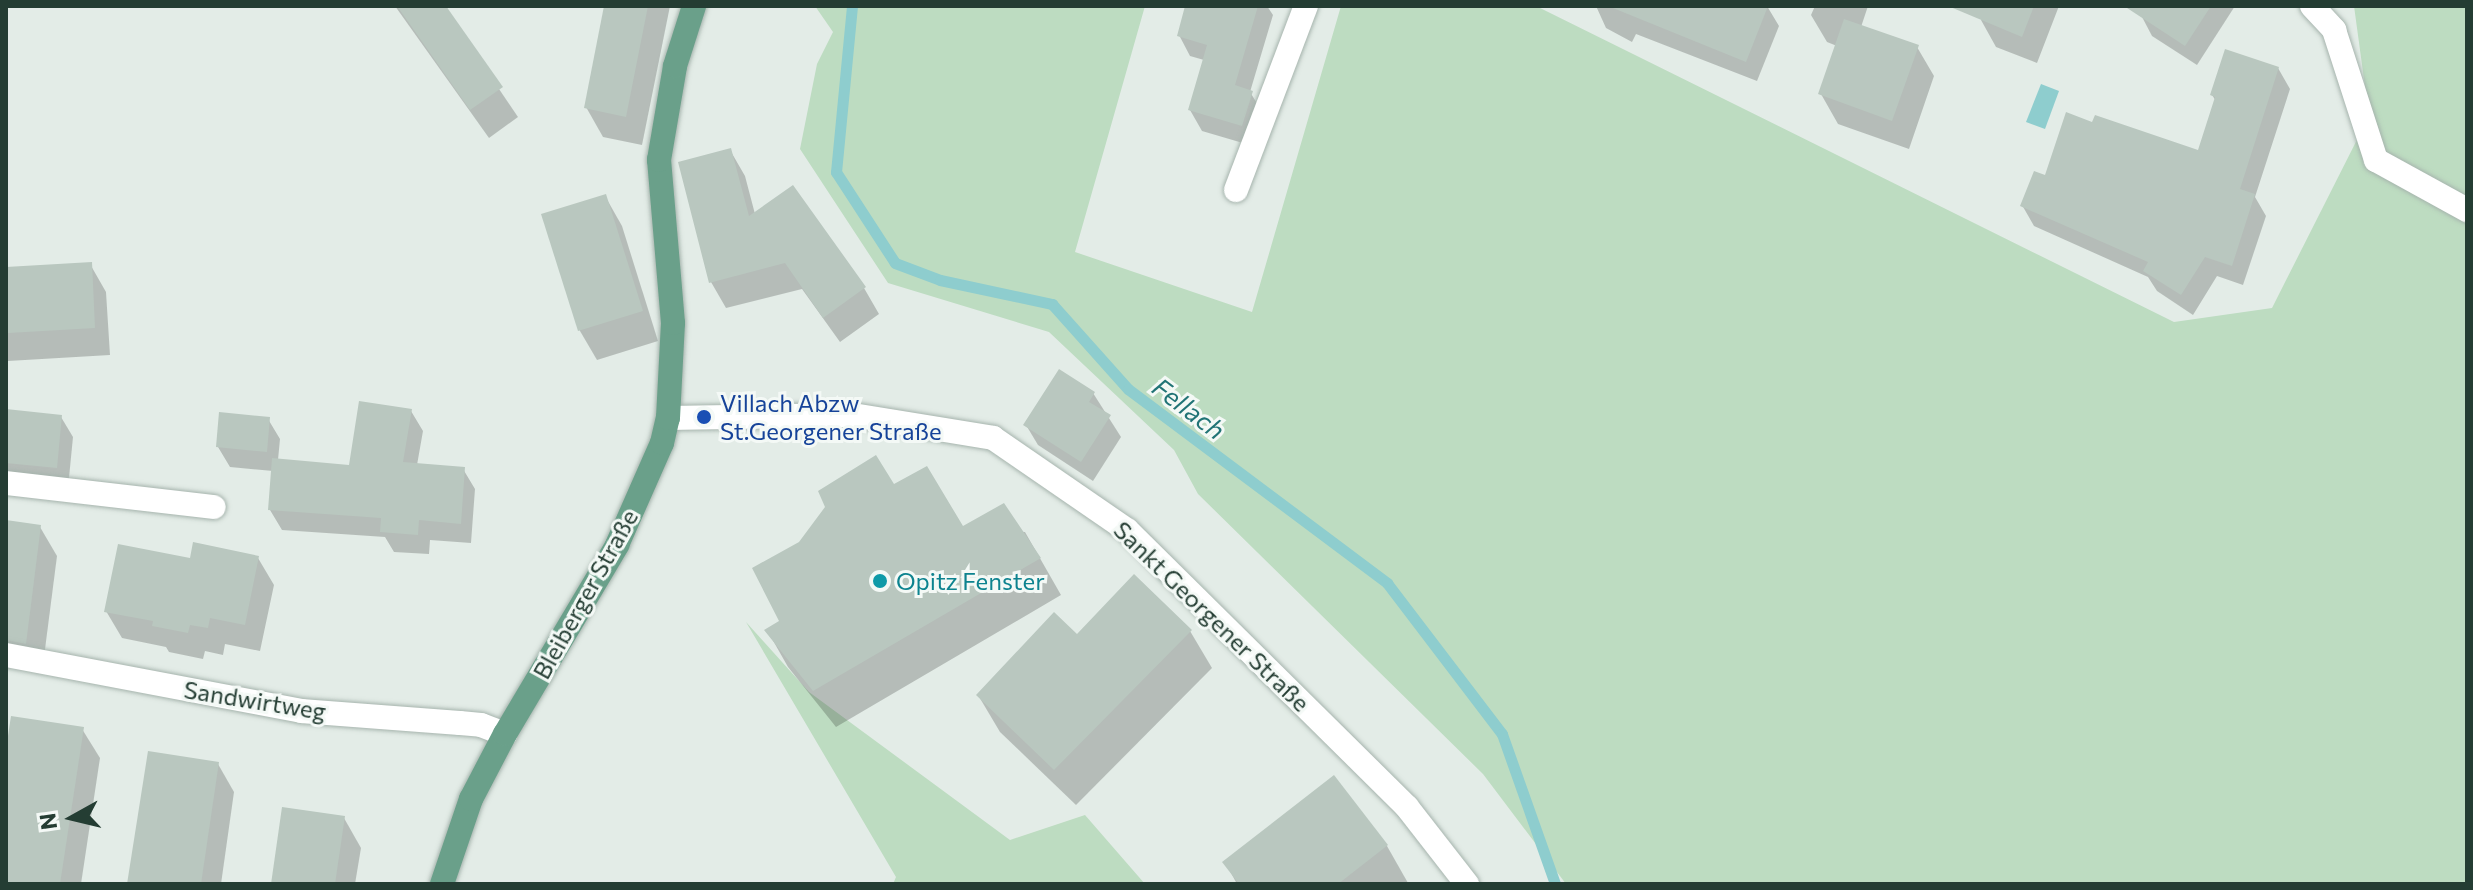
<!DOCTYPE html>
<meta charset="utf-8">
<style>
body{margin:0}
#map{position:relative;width:2473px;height:890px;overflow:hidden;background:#e3ece7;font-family:Commissioner,sans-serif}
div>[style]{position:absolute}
.green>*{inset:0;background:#bddcc1}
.water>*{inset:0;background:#8ecdce}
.shadow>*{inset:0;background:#0003}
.stream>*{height:11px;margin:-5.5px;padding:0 5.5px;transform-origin:5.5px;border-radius:5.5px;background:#8ecdce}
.building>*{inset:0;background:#b9c7bf}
.roads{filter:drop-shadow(0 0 2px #a6b4ad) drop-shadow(0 0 2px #a6b4ad)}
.minor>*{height:24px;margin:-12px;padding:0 12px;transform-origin:12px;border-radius:12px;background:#fff}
.major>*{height:24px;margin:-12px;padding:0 12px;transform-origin:12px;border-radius:12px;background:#6aa08a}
.dots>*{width:22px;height:22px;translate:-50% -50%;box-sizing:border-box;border:4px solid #f4f9f6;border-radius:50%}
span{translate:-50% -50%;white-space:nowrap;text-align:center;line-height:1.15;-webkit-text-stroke:6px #f4f9f6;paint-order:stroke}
.transit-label{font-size:24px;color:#164399}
.left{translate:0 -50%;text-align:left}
.culture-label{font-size:24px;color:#0d838f}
.street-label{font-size:24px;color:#243d33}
.water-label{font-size:26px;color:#217476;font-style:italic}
.frame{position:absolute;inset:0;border:8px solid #243d33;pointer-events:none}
.north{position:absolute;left:32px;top:778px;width:80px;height:80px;-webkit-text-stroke:6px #f4f9f6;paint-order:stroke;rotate:262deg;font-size:22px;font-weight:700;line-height:32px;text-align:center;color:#243d33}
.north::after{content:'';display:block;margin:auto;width:28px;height:36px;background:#243d33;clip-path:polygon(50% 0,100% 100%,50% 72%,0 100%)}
</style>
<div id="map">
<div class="green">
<div style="clip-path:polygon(815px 6px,1145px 6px,1075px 252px,1252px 312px,1341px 6px,1536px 6px,2174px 322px,2272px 308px,2369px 116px,2354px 6px,2467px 6px,2467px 884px,1566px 884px,1483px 774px,1198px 494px,1174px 450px,1049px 332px,888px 283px,800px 149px,817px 64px,833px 32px)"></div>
<div style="clip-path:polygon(746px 622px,809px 692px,1010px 840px,1085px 815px,1145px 884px,893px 884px,896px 877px)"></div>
</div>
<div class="water">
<div style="clip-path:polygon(2041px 84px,2059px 91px,2045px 129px,2026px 122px)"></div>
</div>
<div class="shadow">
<div style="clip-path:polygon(395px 6px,443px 6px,518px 117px,489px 138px)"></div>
<div style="clip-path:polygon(606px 6px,670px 6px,642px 145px,603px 137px,586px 107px)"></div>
<div style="clip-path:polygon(1188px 6px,1267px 6px,1273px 15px,1250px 92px,1263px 113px,1253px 146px,1202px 131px,1190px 110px,1204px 60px,1190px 56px,1179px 35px)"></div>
<div style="clip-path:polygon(1596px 6px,1767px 6px,1779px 26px,1757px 81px,1636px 34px,1632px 42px,1606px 28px)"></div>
<div style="clip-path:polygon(1815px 6px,1868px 6px,1861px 27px,1917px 47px,1934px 76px,1909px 149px,1838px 124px,1821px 94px,1837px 46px,1827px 42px,1811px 15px)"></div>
<div style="clip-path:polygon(1978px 6px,2059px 6px,2037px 63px,1996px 47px,1981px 20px,1983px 14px)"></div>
<div style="clip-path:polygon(2140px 6px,2235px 6px,2197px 65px,2152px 36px,2141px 15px)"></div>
<div style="clip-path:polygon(2278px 68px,2290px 89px,2255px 197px,2266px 216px,2243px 285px,2217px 276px,2193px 315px,2157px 291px,2148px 277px,2034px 226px,2022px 205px,2046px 178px,2199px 153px,2216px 101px,2212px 95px)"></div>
<div style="clip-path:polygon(730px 150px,745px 176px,755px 214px,864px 288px,879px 314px,840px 342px,802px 289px,726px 308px,711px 282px)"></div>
<div style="clip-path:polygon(605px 196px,622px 226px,658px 341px,597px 360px,580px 331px,544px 216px)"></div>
<div style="clip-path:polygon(90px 264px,106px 292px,110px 355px,8px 361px,6px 374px,6px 269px)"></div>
<div style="clip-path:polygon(1093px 393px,1121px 437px,1093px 481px,1038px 445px,1026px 425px)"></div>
<div style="clip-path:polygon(6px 411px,61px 417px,73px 437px,68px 488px,6px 476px)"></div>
<div style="clip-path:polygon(411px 411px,423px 431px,417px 465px,463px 469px,475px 489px,471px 543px,430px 540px,429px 554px,394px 552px,385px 537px,282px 530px,270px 510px,273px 471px,230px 467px,218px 447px,268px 419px,280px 439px,278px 460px,351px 467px)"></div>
<div style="clip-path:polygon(893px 487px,963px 528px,1025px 532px,1061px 595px,836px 727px,788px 667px,767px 630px,782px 621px)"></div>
<div style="clip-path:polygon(6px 522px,40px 527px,57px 556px,44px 657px,6px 652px)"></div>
<div style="clip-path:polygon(258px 558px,274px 585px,260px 651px,225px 644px,223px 655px,205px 651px,203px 659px,169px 652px,166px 647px,122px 638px,106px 611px,192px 561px)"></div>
<div style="clip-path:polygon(1190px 631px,1212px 668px,1076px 805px,1000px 732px,978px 695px,1077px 637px)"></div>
<div style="clip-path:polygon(82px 729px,100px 758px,81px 884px,6px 884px,6px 762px)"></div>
<div style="clip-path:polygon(218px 764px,234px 792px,221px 884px,129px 884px)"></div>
<div style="clip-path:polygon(1333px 778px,1387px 846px,1408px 883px,1237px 884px,1225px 862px)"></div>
<div style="clip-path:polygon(344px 818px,361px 848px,355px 884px,273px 884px)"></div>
</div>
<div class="stream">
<div style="left:852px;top:6px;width:167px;rotate:95.5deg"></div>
<div style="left:836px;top:172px;width:108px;rotate:57deg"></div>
<div style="left:895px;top:263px;width:48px;rotate:20.7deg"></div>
<div style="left:940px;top:280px;width:115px;rotate:12.1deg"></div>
<div style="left:1052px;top:304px;width:114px;rotate:48.2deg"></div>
<div style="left:1128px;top:389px;width:324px;rotate:36.8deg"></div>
<div style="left:1387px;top:583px;width:190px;rotate:52.7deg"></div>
<div style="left:1502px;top:734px;width:159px;rotate:70.5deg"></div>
</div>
<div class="building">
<div style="clip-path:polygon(397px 6px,446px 6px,503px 87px,470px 110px)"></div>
<div style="clip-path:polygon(604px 6px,648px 6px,626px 117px,584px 108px)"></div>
<div style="clip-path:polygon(1185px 6px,1258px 6px,1235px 85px,1253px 91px,1242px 126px,1188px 110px,1207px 45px,1177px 36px)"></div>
<div style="clip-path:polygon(1608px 6px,1768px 6px,1746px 62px)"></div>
<div style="clip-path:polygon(1948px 6px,2034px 6px,2022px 37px)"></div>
<div style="clip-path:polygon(2124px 6px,2211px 6px,2185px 46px)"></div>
<div style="clip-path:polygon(1844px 19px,1919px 45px,1892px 121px,1818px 94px)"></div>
<div style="clip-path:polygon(2225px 49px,2279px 67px,2240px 189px,2255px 194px,2232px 266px,2205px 257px,2181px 295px,2143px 271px,2148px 262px,2020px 206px,2034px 171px,2045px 175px,2066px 112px,2092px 122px,2095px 115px,2198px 150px,2215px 97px,2210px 95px)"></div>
<div style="clip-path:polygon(731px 148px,749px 216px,793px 185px,866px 287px,823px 318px,785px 263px,709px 283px,678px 162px)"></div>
<div style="clip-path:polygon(606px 194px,643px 311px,578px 331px,541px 214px)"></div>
<div style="clip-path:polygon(92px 262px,95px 328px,8px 333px,6px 267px)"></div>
<div style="clip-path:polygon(1059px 369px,1095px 392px,1089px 402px,1111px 415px,1081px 462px,1023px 425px)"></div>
<div style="clip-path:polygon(359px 401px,412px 409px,403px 462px,465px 467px,461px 524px,419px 520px,418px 535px,380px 532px,381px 518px,268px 510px,272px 458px,349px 465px)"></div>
<div style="clip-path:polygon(6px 409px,62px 415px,57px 468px,6px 463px)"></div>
<div style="clip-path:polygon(219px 412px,270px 417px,267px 452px,216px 447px)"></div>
<div style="clip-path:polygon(876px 455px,894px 484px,927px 466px,963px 526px,1004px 503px,1041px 558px,813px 691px,764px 630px,779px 621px,752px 568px,799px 542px,825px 507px,818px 491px)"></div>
<div style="clip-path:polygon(6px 520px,41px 525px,26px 644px,6px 640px)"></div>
<div style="clip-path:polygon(193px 542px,259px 556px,245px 625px,210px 618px,208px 628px,190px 625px,188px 633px,152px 626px,153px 621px,104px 612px,118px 544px,190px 558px)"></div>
<div style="clip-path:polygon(1134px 574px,1192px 630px,1054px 770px,976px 695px,1054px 612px,1077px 634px)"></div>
<div style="clip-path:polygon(11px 716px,84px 727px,60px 884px,6px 884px,6px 749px)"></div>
<div style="clip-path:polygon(148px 751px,219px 762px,201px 884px,127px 884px)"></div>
<div style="clip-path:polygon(1334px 775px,1388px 845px,1338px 884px,1239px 884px,1222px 862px)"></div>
<div style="clip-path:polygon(282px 807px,345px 816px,335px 884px,271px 884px)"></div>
</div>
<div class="roads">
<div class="minor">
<div style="left:2312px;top:6px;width:33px;rotate:47deg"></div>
<div style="left:2334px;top:30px;width:137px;rotate:72.1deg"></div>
<div style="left:2376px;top:160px;width:104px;rotate:28.8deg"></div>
<div style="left:1236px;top:190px;width:197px;rotate:-69.2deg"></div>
<div style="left:668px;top:418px;width:185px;rotate:-0.9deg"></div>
<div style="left:853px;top:415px;width:142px;rotate:9.3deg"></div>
<div style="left:993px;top:438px;width:163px;rotate:34.5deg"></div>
<div style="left:1127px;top:530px;width:394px;rotate:44.7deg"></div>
<div style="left:1407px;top:807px;width:98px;rotate:52.1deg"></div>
<div style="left:6px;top:483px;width:209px;rotate:6.6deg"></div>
<div style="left:6px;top:655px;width:300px;rotate:10.7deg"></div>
<div style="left:301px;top:711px;width:159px;rotate:4.3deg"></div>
<div style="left:460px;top:723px;width:21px;rotate:5deg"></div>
<div style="left:481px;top:725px;width:26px;rotate:21deg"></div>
</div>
<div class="major">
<div style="left:442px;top:884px;width:90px;rotate:-71.2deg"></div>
<div style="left:471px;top:799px;width:73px;rotate:-62.4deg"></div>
<div style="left:505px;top:734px;width:220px;rotate:-59.3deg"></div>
<div style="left:617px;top:545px;width:111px;rotate:-66.2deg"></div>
<div style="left:662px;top:443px;width:26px;rotate:-77deg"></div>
<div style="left:668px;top:418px;width:95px;rotate:-87deg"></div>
<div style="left:673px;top:323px;width:164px;rotate:-94.9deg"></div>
<div style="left:659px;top:160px;width:95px;rotate:-80.3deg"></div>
<div style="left:675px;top:66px;width:63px;rotate:-72.4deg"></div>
</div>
</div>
<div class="dots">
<div style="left:704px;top:417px;background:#1a4fb4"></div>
<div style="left:880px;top:581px;background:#0f9aa8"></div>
</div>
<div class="transit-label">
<span class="left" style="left:720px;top:417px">Villach Abzw<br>St.Georgener Straße</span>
</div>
<div class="culture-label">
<span class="left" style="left:896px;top:581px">Opitz Fenster</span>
</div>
<div class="street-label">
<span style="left:585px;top:594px;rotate:-61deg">Bleiberger Straße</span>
<span style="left:1212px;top:616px;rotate:44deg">Sankt Georgener Straße</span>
<span style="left:255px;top:700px;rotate:9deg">Sandwirtweg</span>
</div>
<div class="water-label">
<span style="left:1189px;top:408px;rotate:37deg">Fellach</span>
</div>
<div class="frame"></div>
<div class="north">N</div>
</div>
